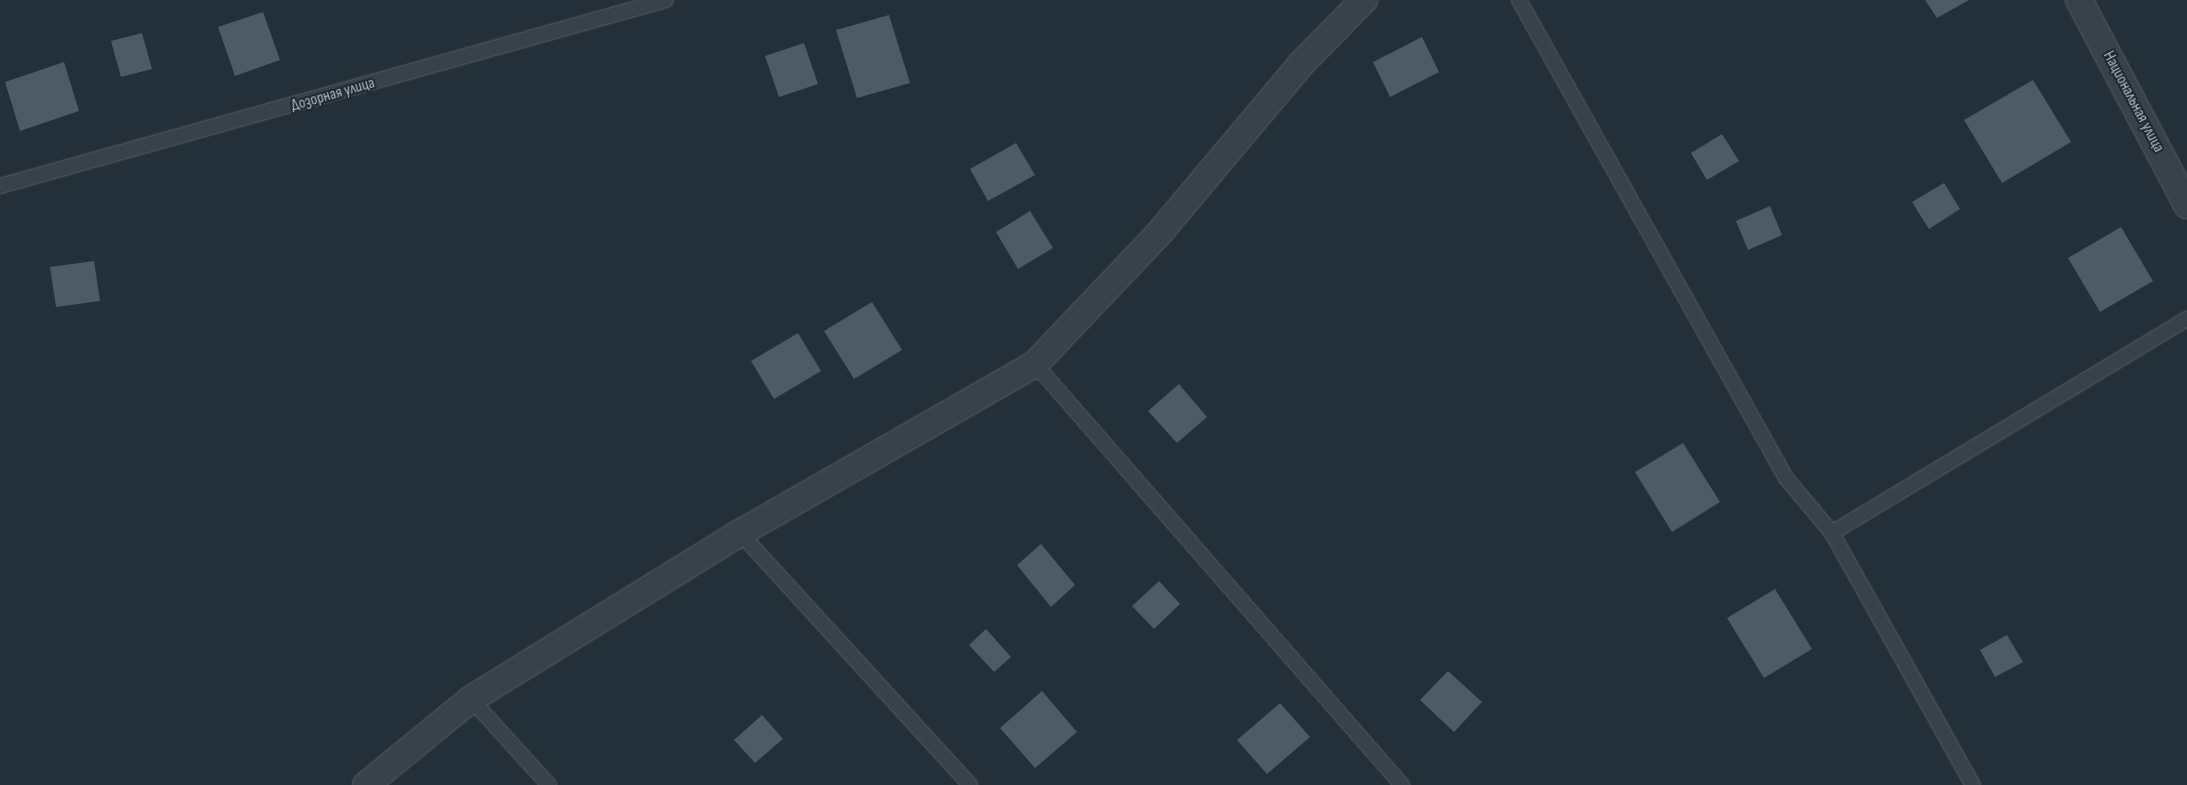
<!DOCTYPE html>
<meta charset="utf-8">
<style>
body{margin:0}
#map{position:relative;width:2187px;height:785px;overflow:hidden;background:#233039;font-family:"Sofia Sans Condensed",sans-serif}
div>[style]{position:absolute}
.building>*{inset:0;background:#4c5b65}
.roads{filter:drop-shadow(0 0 1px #555f67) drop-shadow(0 0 1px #555f67)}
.service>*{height:14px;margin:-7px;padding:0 7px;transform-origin:7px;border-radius:7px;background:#374249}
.minor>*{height:26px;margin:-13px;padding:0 13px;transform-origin:13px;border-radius:13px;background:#374249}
span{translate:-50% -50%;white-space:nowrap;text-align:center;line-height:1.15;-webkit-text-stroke:4px #1c262e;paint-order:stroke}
.street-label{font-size:16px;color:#b2bdc5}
</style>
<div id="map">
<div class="building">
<div style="clip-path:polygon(1925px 0,1969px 0,1937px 18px)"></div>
<div style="clip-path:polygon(263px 12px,280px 60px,235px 76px,218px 27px)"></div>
<div style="clip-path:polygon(889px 15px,910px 83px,857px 98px,836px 30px)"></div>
<div style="clip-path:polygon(142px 33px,152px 69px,121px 77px,111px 41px)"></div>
<div style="clip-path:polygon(1422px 37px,1439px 72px,1390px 97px,1373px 62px)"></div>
<div style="clip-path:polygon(804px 43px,818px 84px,779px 97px,765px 56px)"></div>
<div style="clip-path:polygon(64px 62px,79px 111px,20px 131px,5px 82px)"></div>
<div style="clip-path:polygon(2033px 80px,2071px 142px,2002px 183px,1964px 120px)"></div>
<div style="clip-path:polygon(1722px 134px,1739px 161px,1707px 180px,1691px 153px)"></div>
<div style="clip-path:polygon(1016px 143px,1035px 175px,988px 201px,970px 169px)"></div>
<div style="clip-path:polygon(1944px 183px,1960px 209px,1929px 229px,1912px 202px)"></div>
<div style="clip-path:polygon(1770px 206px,1782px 235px,1748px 250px,1736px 221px)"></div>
<div style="clip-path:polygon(1030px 211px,1053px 248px,1018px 269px,996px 232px)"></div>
<div style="clip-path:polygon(2121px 227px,2153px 281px,2100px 312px,2068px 258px)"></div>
<div style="clip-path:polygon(94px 261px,100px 301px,56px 307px,50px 267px)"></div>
<div style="clip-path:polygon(872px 302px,902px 350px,854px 379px,824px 331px)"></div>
<div style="clip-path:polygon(798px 333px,821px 371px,774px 399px,751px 361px)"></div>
<div style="clip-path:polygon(1179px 384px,1207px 417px,1177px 443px,1148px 411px)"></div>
<div style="clip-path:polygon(1683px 443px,1720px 502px,1672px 532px,1635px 472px)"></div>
<div style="clip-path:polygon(1041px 544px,1075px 585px,1051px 607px,1017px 565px)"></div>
<div style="clip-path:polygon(1159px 581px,1180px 604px,1154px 629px,1132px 606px)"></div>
<div style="clip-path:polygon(1775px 589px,1812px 649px,1764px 678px,1727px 618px)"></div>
<div style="clip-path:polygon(986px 629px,1011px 657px,994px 672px,969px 645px)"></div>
<div style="clip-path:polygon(2007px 635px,2023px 662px,1995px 677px,1980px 650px)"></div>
<div style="clip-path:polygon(1448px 671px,1482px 702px,1454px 732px,1420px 700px)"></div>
<div style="clip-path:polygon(1042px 691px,1077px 732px,1035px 768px,1000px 728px)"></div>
<div style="clip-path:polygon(1280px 703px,1310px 737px,1267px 774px,1237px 740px)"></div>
<div style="clip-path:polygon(762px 715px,783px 739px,755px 763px,734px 740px)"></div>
</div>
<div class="roads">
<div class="service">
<div style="left:1519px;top:0;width:548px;rotate:60.81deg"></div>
<div style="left:1786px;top:478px;width:72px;rotate:50.1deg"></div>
<div style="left:1832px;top:533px;width:289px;rotate:60.8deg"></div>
<div style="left:0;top:186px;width:691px;rotate:-15.6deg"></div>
<div style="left:1035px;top:364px;width:559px;rotate:48.92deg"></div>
<div style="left:740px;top:533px;width:341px;rotate:47.6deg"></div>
<div style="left:1832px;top:533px;width:415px;rotate:-31.1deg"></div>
<div style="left:471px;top:699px;width:116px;rotate:47.8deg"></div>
</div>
<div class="minor">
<div style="left:2079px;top:0;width:232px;rotate:62.2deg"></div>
<div style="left:366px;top:785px;width:136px;rotate:-39.3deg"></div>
<div style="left:471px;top:699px;width:316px;rotate:-31.7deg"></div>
<div style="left:740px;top:533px;width:340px;rotate:-29.8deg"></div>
<div style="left:1035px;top:364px;width:183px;rotate:-46.5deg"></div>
<div style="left:1161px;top:231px;width:218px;rotate:-50deg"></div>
<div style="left:1301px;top:64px;width:90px;rotate:-45.5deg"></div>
</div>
</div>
<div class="street-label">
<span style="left:333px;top:95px;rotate:-16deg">Дозорная улица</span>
<span style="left:2133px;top:102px;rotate:62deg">Национальная улица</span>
</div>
</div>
